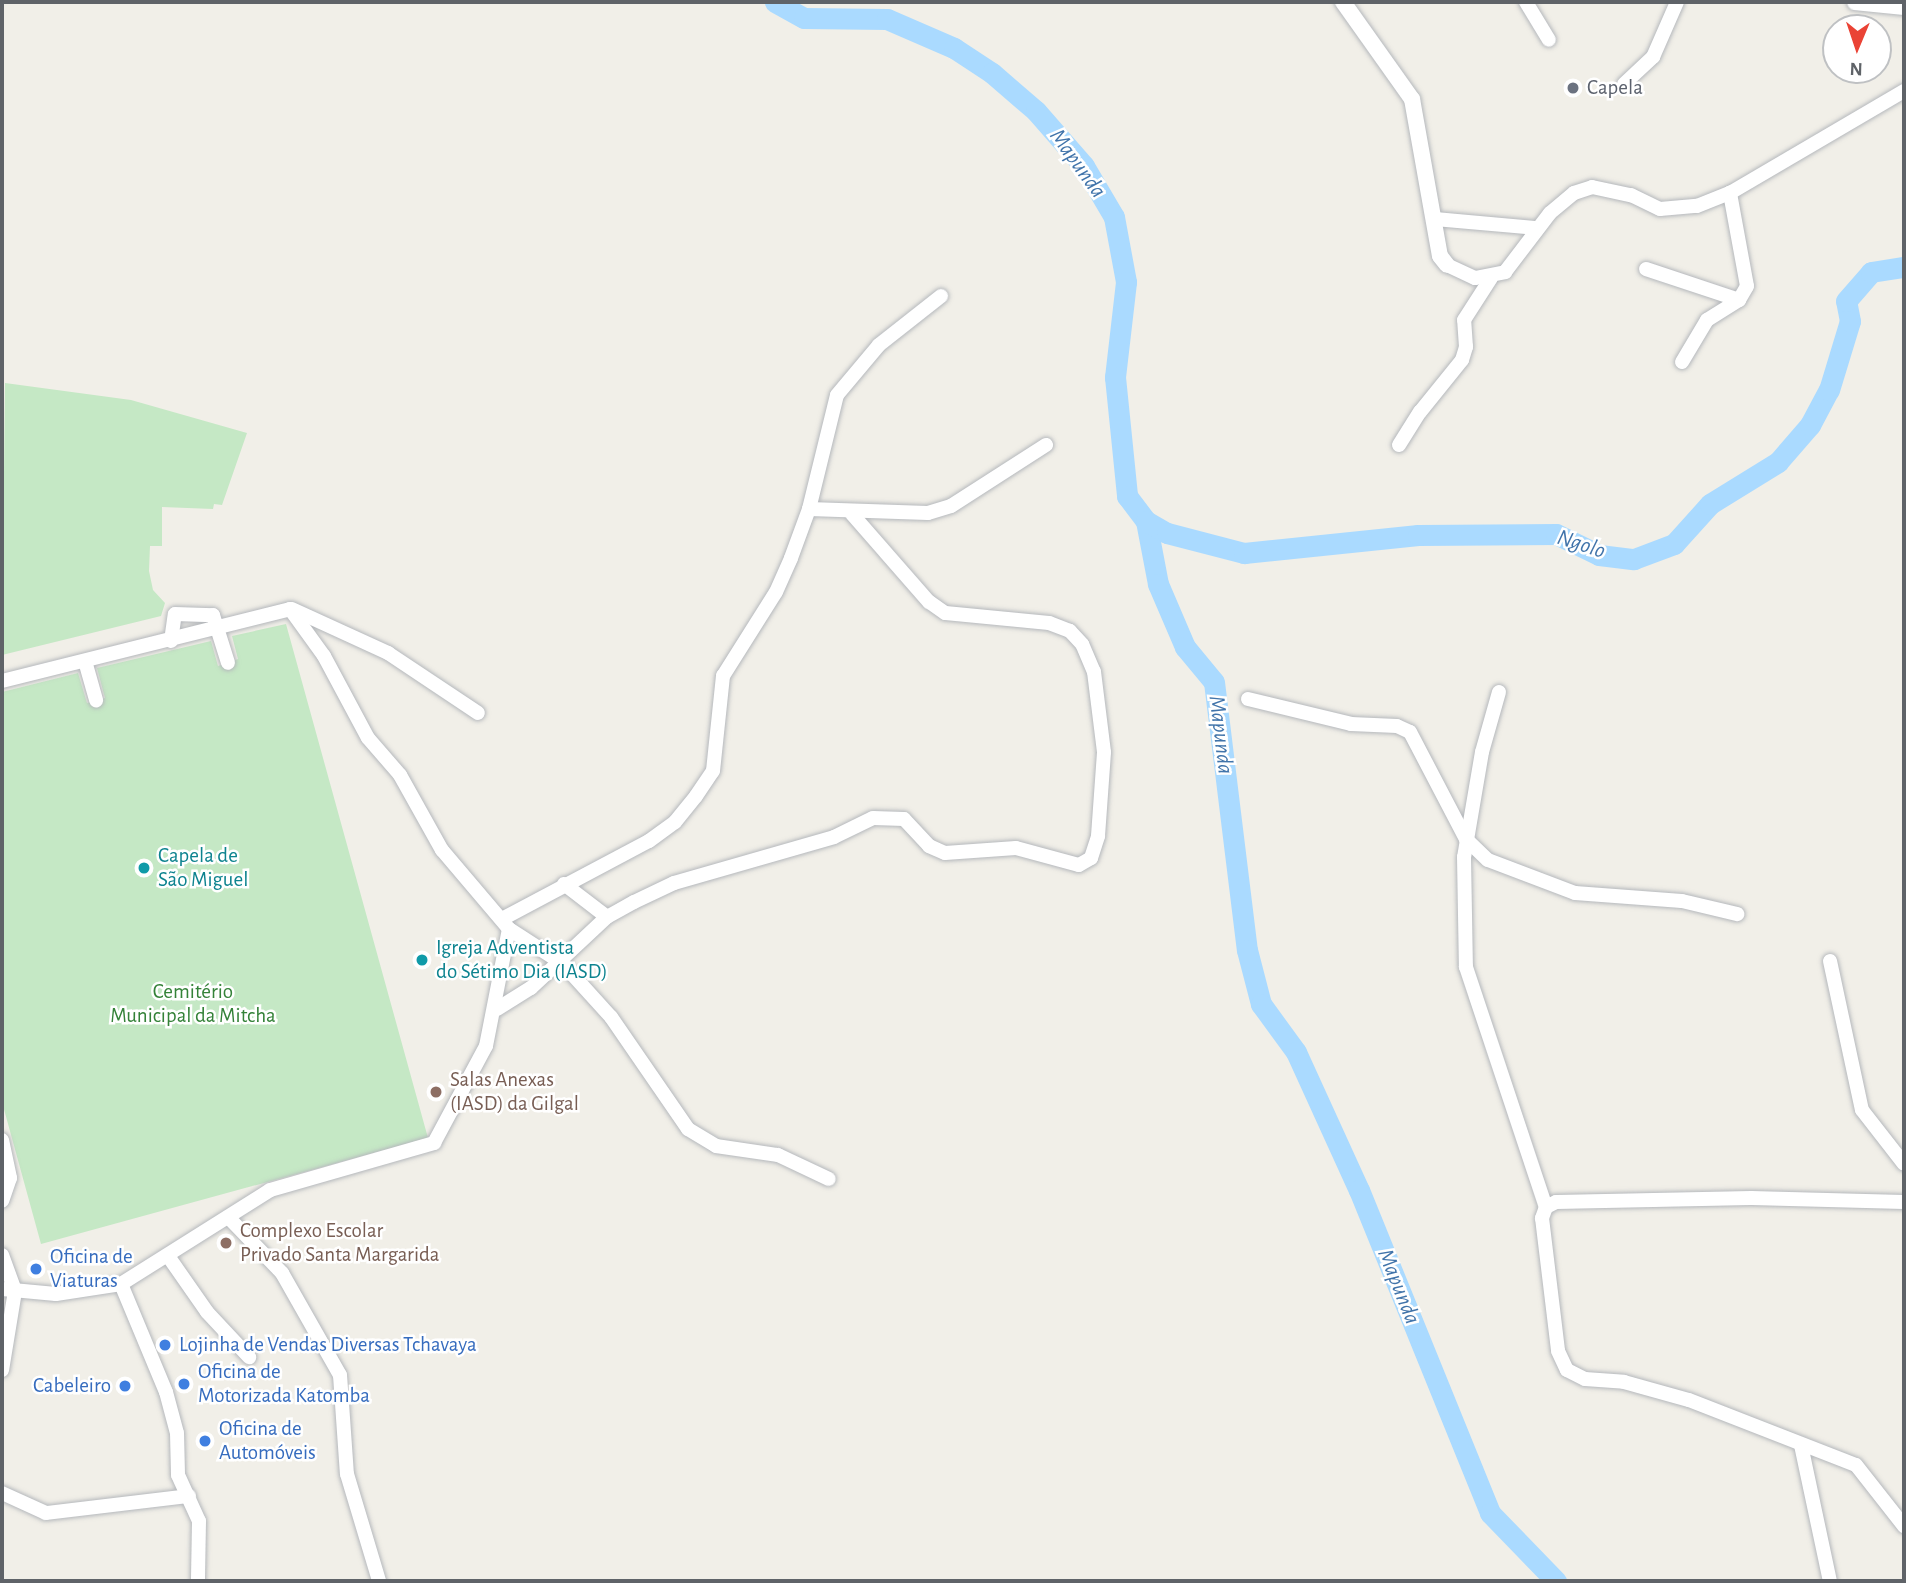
<!DOCTYPE html>
<meta charset="utf-8">
<style>
body{margin:0}
#map{position:relative;width:1906px;height:1583px;overflow:hidden;background:#f1efe8;font-family:"Alegreya Sans",sans-serif}
div>[style]{position:absolute}
.green>*{inset:0;background:#c5e8c5}
.river>*{height:21px;margin:-10.5px;padding:0 10.5px;transform-origin:10.5px;border-radius:10.5px;background:#aadaff}
.roads{filter:drop-shadow(0 0 2px #b5b8bc) drop-shadow(0 0 2px #b5b8bc)}
.minor>*{height:14px;margin:-7px;padding:0 7px;transform-origin:7px;border-radius:7px;background:#fff}
.tertiary>*{height:16px;margin:-8px;padding:0 8px;transform-origin:8px;border-radius:8px;background:#fff}
.dots>*{width:19px;height:19px;translate:-50% -50%;box-sizing:border-box;border:4px solid #fff;border-radius:50%}
span{translate:-50% -50%;white-space:nowrap;text-align:center;line-height:1.15;-webkit-text-stroke:5px #fff;paint-order:stroke}
.worship-label{font-size:21px;color:#5b616d}
.left{translate:0 -50%;text-align:left}
.culture-label{font-size:21px;color:#0d838f}
.park-label{font-size:21px;color:#348238}
.education-label{font-size:21px;color:#785e54}
.shop-label{font-size:21px;color:#366cbe}
.right{translate:-100% -50%;text-align:right}
.water-label{font-size:23px;color:#4174aa;font-style:italic}
.frame{position:absolute;inset:0;border:4px solid #5f6368;pointer-events:none}
.north{position:absolute;left:1822px;top:14px;width:70px;height:70px;box-sizing:border-box;background:#fff;border:2px solid #bfc1c3;border-radius:50%;rotate:182deg;font-size:19px;font-weight:700;line-height:28px;text-align:center;color:#5f6368}
.north::after{content:'';display:block;margin:auto;width:24px;height:32px;background:#ea4335;clip-path:polygon(50% 0,100% 100%,50% 72%,0 100%)}
</style>
<div id="map">
<div class="green">
<div style="clip-path:polygon(5px 383px,131px 400px,247px 433px,222px 505px,214px 504px,213px 509px,162px 507px,162px 546px,150px 546px,149px 571px,153px 590px,165px 603px,161px 616px,2px 655px)"></div>
<div style="clip-path:polygon(286px 624px,428px 1138px,41px 1244px,2px 1102px,2px 692px,78px 673px,87px 703px,105px 698px,97px 668px,211px 641px,218px 666px,238px 659px,232px 636px)"></div>
</div>
<div class="river">
<div style="left:775px;top:2px;width:33px;rotate:29deg"></div>
<div style="left:804px;top:18px;width:83px;rotate:0.7deg"></div>
<div style="left:887px;top:19px;width:73px;rotate:23.4deg"></div>
<div style="left:954px;top:48px;width:45px;rotate:33.3deg"></div>
<div style="left:992px;top:73px;width:58px;rotate:40.8deg"></div>
<div style="left:1036px;top:111px;width:73px;rotate:48.9deg"></div>
<div style="left:1084px;top:166px;width:59px;rotate:59.5deg"></div>
<div style="left:1114px;top:217px;width:66px;rotate:79.5deg"></div>
<div style="left:1126px;top:282px;width:96px;rotate:96.6deg"></div>
<div style="left:1115px;top:377px;width:120px;rotate:84.2deg"></div>
<div style="left:1127px;top:496px;width:31px;rotate:53deg"></div>
<div style="left:1146px;top:521px;width:64px;rotate:79.2deg"></div>
<div style="left:1158px;top:584px;width:69px;rotate:66.8deg"></div>
<div style="left:1185px;top:647px;width:45px;rotate:50.4deg"></div>
<div style="left:1214px;top:682px;width:270px;rotate:83deg"></div>
<div style="left:1247px;top:950px;width:56px;rotate:75.5deg"></div>
<div style="left:1261px;top:1004px;width:59px;rotate:53.9deg"></div>
<div style="left:1296px;top:1052px;width:152px;rotate:65.5deg"></div>
<div style="left:1359px;top:1190px;width:349px;rotate:67.9deg"></div>
<div style="left:1490px;top:1513px;width:95px;rotate:45.9deg"></div>
<div style="left:1146px;top:521px;width:24px;rotate:30deg"></div>
<div style="left:1167px;top:533px;width:80px;rotate:14.6deg"></div>
<div style="left:1244px;top:553px;width:175px;rotate:-5.9deg"></div>
<div style="left:1418px;top:535px;width:138px;rotate:-0.4deg"></div>
<div style="left:1556px;top:534px;width:48px;rotate:26deg"></div>
<div style="left:1599px;top:555px;width:35px;rotate:7deg"></div>
<div style="left:1634px;top:559px;width:43px;rotate:-20.6deg"></div>
<div style="left:1674px;top:544px;width:54px;rotate:-48deg"></div>
<div style="left:1710px;top:504px;width:80px;rotate:-31.7deg"></div>
<div style="left:1778px;top:462px;width:49px;rotate:-49.1deg"></div>
<div style="left:1810px;top:425px;width:40px;rotate:-62deg"></div>
<div style="left:1829px;top:390px;width:72px;rotate:-73.1deg"></div>
<div style="left:1850px;top:321px;width:20px;rotate:-101deg"></div>
<div style="left:1846px;top:301px;width:38px;rotate:-49deg"></div>
<div style="left:1871px;top:272px;width:33px;rotate:-9deg"></div>
</div>
<div class="roads">
<div class="minor">
<div style="left:1526px;top:2px;width:44px;rotate:58.8deg"></div>
<div style="left:1624px;top:84px;width:40px;rotate:-43deg"></div>
<div style="left:1653px;top:57px;width:60px;rotate:-66.4deg"></div>
<div style="left:1435px;top:219px;width:100px;rotate:5.1deg"></div>
<div style="left:1447px;top:265px;width:31px;rotate:25deg"></div>
<div style="left:1475px;top:278px;width:31px;rotate:-11deg"></div>
<div style="left:1505px;top:272px;width:74px;rotate:-52.7deg"></div>
<div style="left:1550px;top:213px;width:31px;rotate:-40deg"></div>
<div style="left:1574px;top:193px;width:19px;rotate:-18deg"></div>
<div style="left:1592px;top:187px;width:40px;rotate:12deg"></div>
<div style="left:1631px;top:195px;width:32px;rotate:26deg"></div>
<div style="left:1660px;top:209px;width:37px;rotate:-5deg"></div>
<div style="left:1697px;top:206px;width:35px;rotate:-22deg"></div>
<div style="left:1730px;top:193px;width:202px;rotate:-30.4deg"></div>
<div style="left:1646px;top:269px;width:98px;rotate:18.4deg"></div>
<div style="left:1682px;top:362px;width:49px;rotate:-59.2deg"></div>
<div style="left:1707px;top:320px;width:38px;rotate:-32deg"></div>
<div style="left:1739px;top:300px;width:16px;rotate:-60deg"></div>
<div style="left:1747px;top:286px;width:95px;rotate:-100.4deg"></div>
<div style="left:1399px;top:445px;width:39px;rotate:-58deg"></div>
<div style="left:1420px;top:412px;width:67px;rotate:-51.1deg"></div>
<div style="left:1462px;top:360px;width:14px;rotate:-73deg"></div>
<div style="left:1466px;top:347px;width:27px;rotate:-94deg"></div>
<div style="left:1464px;top:320px;width:50px;rotate:-57.3deg"></div>
<div style="left:809px;top:509px;width:119px;rotate:1.9deg"></div>
<div style="left:928px;top:513px;width:24px;rotate:-17deg"></div>
<div style="left:951px;top:506px;width:113px;rotate:-32.7deg"></div>
<div style="left:290px;top:609px;width:58px;rotate:54.1deg"></div>
<div style="left:324px;top:656px;width:93px;rotate:61.8deg"></div>
<div style="left:368px;top:738px;width:49px;rotate:49.1deg"></div>
<div style="left:400px;top:775px;width:86px;rotate:60.8deg"></div>
<div style="left:442px;top:850px;width:104px;rotate:49.7deg"></div>
<div style="left:509px;top:929px;width:63px;rotate:32.7deg"></div>
<div style="left:562px;top:963px;width:73px;rotate:47.8deg"></div>
<div style="left:611px;top:1017px;width:136px;rotate:55.5deg"></div>
<div style="left:688px;top:1129px;width:33px;rotate:31deg"></div>
<div style="left:716px;top:1146px;width:63px;rotate:8.3deg"></div>
<div style="left:778px;top:1155px;width:56px;rotate:25.2deg"></div>
<div style="left:292px;top:609px;width:106px;rotate:24.6deg"></div>
<div style="left:388px;top:653px;width:108px;rotate:33.7deg"></div>
<div style="left:171px;top:641px;width:27px;rotate:-82deg"></div>
<div style="left:175px;top:614px;width:38px;rotate:2deg"></div>
<div style="left:213px;top:615px;width:50px;rotate:72.6deg"></div>
<div style="left:85px;top:661px;width:41px;rotate:74.2deg"></div>
<div style="left:2px;top:681px;width:297px;rotate:-14deg"></div>
<div style="left:1499px;top:692px;width:62px;rotate:105.8deg"></div>
<div style="left:1482px;top:752px;width:107px;rotate:99.7deg"></div>
<div style="left:1464px;top:857px;width:110px;rotate:89deg"></div>
<div style="left:1466px;top:967px;width:253px;rotate:71.6deg"></div>
<div style="left:1248px;top:699px;width:106px;rotate:13.6deg"></div>
<div style="left:1351px;top:724px;width:46px;rotate:2.5deg"></div>
<div style="left:1397px;top:726px;width:14px;rotate:25deg"></div>
<div style="left:1410px;top:732px;width:121px;rotate:62.4deg"></div>
<div style="left:1466px;top:839px;width:30px;rotate:44deg"></div>
<div style="left:1488px;top:860px;width:93px;rotate:20.8deg"></div>
<div style="left:1575px;top:893px;width:107px;rotate:4.3deg"></div>
<div style="left:1682px;top:901px;width:57px;rotate:13.3deg"></div>
<div style="left:564px;top:884px;width:54px;rotate:37.5deg"></div>
<div style="left:502px;top:919px;width:166px;rotate:-28deg"></div>
<div style="left:649px;top:841px;width:32px;rotate:-36deg"></div>
<div style="left:675px;top:822px;width:33px;rotate:-51deg"></div>
<div style="left:696px;top:796px;width:30px;rotate:-56deg"></div>
<div style="left:713px;top:771px;width:96px;rotate:-84deg"></div>
<div style="left:723px;top:676px;width:99px;rotate:-57.8deg"></div>
<div style="left:776px;top:592px;width:37px;rotate:-66deg"></div>
<div style="left:791px;top:558px;width:52px;rotate:-69.8deg"></div>
<div style="left:809px;top:509px;width:117px;rotate:-76.2deg"></div>
<div style="left:837px;top:395px;width:65px;rotate:-50deg"></div>
<div style="left:879px;top:345px;width:79px;rotate:-38.3deg"></div>
<div style="left:1830px;top:961px;width:152px;rotate:77.9deg"></div>
<div style="left:1862px;top:1110px;width:68px;rotate:52.1deg"></div>
<div style="left:497px;top:1009px;width:40px;rotate:-32deg"></div>
<div style="left:531px;top:988px;width:104px;rotate:-43.1deg"></div>
<div style="left:607px;top:917px;width:31px;rotate:-29deg"></div>
<div style="left:634px;top:902px;width:44px;rotate:-25.4deg"></div>
<div style="left:674px;top:883px;width:166px;rotate:-16deg"></div>
<div style="left:834px;top:837px;width:43px;rotate:-26deg"></div>
<div style="left:873px;top:818px;width:31px;rotate:2deg"></div>
<div style="left:904px;top:819px;width:37px;rotate:47deg"></div>
<div style="left:929px;top:846px;width:17px;rotate:24deg"></div>
<div style="left:945px;top:853px;width:71px;rotate:-4deg"></div>
<div style="left:1016px;top:848px;width:65px;rotate:15.1deg"></div>
<div style="left:1079px;top:865px;width:14px;rotate:-30deg"></div>
<div style="left:1091px;top:858px;width:23px;rotate:-72deg"></div>
<div style="left:1098px;top:836px;width:84px;rotate:-85.9deg"></div>
<div style="left:1104px;top:752px;width:81px;rotate:-97.1deg"></div>
<div style="left:1094px;top:672px;width:30px;rotate:-113deg"></div>
<div style="left:1082px;top:644px;width:18px;rotate:-133deg"></div>
<div style="left:1070px;top:631px;width:22px;rotate:-159deg"></div>
<div style="left:1049px;top:623px;width:104px;rotate:-174.5deg"></div>
<div style="left:945px;top:613px;width:19px;rotate:-145deg"></div>
<div style="left:929px;top:602px;width:117px;rotate:-131.2deg"></div>
<div style="left:2px;top:1140px;width:39px;rotate:78deg"></div>
<div style="left:10px;top:1178px;width:24px;rotate:109deg"></div>
<div style="left:1904px;top:1202px;width:153px;rotate:-178.5deg"></div>
<div style="left:1751px;top:1198px;width:195px;rotate:178.8deg"></div>
<div style="left:1556px;top:1202px;width:11px;rotate:153deg"></div>
<div style="left:1546px;top:1207px;width:12px;rotate:110deg"></div>
<div style="left:1542px;top:1218px;width:134px;rotate:83.1deg"></div>
<div style="left:1558px;top:1351px;width:21px;rotate:65deg"></div>
<div style="left:1567px;top:1370px;width:20px;rotate:27deg"></div>
<div style="left:1585px;top:1379px;width:39px;rotate:4deg"></div>
<div style="left:1624px;top:1382px;width:67px;rotate:15.5deg"></div>
<div style="left:1689px;top:1400px;width:179px;rotate:21.3deg"></div>
<div style="left:1856px;top:1465px;width:78px;rotate:51.8deg"></div>
<div style="left:228px;top:1217px;width:78px;rotate:46deg"></div>
<div style="left:282px;top:1273px;width:117px;rotate:60.4deg"></div>
<div style="left:340px;top:1375px;width:99px;rotate:86deg"></div>
<div style="left:347px;top:1474px;width:112px;rotate:73.3deg"></div>
<div style="left:2px;top:1255px;width:38px;rotate:70deg"></div>
<div style="left:15px;top:1291px;width:80px;rotate:99.3deg"></div>
<div style="left:168px;top:1256px;width:68px;rotate:55.1deg"></div>
<div style="left:207px;top:1312px;width:62px;rotate:47deg"></div>
<div style="left:121px;top:1284px;width:117px;rotate:67.4deg"></div>
<div style="left:166px;top:1392px;width:42px;rotate:75deg"></div>
<div style="left:177px;top:1433px;width:42px;rotate:88.6deg"></div>
<div style="left:178px;top:1475px;width:51px;rotate:65.5deg"></div>
<div style="left:199px;top:1521px;width:60px;rotate:91deg"></div>
<div style="left:2px;top:1289px;width:54px;rotate:5.3deg"></div>
<div style="left:56px;top:1294px;width:66px;rotate:-8.7deg"></div>
<div style="left:121px;top:1284px;width:176px;rotate:-32.2deg"></div>
<div style="left:270px;top:1190px;width:171px;rotate:-16deg"></div>
<div style="left:434px;top:1143px;width:110px;rotate:-61.8deg"></div>
<div style="left:486px;top:1046px;width:119px;rotate:-78.9deg"></div>
<div style="left:1801px;top:1445px;width:139px;rotate:78deg"></div>
<div style="left:2px;top:1493px;width:48px;rotate:24.4deg"></div>
<div style="left:46px;top:1513px;width:144px;rotate:-6.8deg"></div>
</div>
<div class="tertiary">
<div style="left:1343px;top:2px;width:119px;rotate:54.6deg"></div>
<div style="left:1412px;top:99px;width:159px;rotate:79.9deg"></div>
<div style="left:1440px;top:256px;width:11px;rotate:52deg"></div>
<div style="left:1855px;top:2px;width:49px;rotate:5.8deg"></div>
</div>
</div>
<div class="dots">
<div style="left:1573px;top:88px;background:#6b7280"></div>
<div style="left:144px;top:868px;background:#0f9aa8"></div>
<div style="left:422px;top:960px;background:#0f9aa8"></div>
<div style="left:436px;top:1092px;background:#8d6e63"></div>
<div style="left:226px;top:1243px;background:#8d6e63"></div>
<div style="left:36px;top:1269px;background:#3f7fe0"></div>
<div style="left:165px;top:1345px;background:#3f7fe0"></div>
<div style="left:184px;top:1384px;background:#3f7fe0"></div>
<div style="left:125px;top:1386px;background:#3f7fe0"></div>
<div style="left:205px;top:1441px;background:#3f7fe0"></div>
</div>
<div class="worship-label">
<span class="left" style="left:1587px;top:88px">Capela</span>
</div>
<div class="culture-label">
<span class="left" style="left:158px;top:868px">Capela de<br>São Miguel</span>
<span class="left" style="left:436px;top:960px">Igreja Adventista<br>do Sétimo Dia (IASD)</span>
</div>
<div class="park-label">
<span style="left:193px;top:1004px">Cemitério<br>Municipal da Mitcha</span>
</div>
<div class="education-label">
<span class="left" style="left:450px;top:1092px">Salas Anexas<br>(IASD) da Gilgal</span>
<span class="left" style="left:240px;top:1243px">Complexo Escolar<br>Privado Santa Margarida</span>
</div>
<div class="shop-label">
<span class="left" style="left:50px;top:1269px">Oficina de<br>Viaturas</span>
<span class="left" style="left:179px;top:1345px">Lojinha de Vendas Diversas Tchavaya</span>
<span class="left" style="left:198px;top:1384px">Oficina de<br>Motorizada Katomba</span>
<span class="right" style="left:111px;top:1386px">Cabeleiro</span>
<span class="left" style="left:219px;top:1441px">Oficina de<br>Automóveis</span>
</div>
<div class="water-label">
<span style="left:1077px;top:164px;rotate:54deg">Mapunda</span>
<span style="left:1581px;top:545px;rotate:18deg">Ngolo</span>
<span style="left:1220px;top:735px;rotate:83deg">Mapunda</span>
<span style="left:1398px;top:1287px;rotate:68deg">Mapunda</span>
</div>
<div class="frame"></div>
<div class="north">N</div>
</div>
